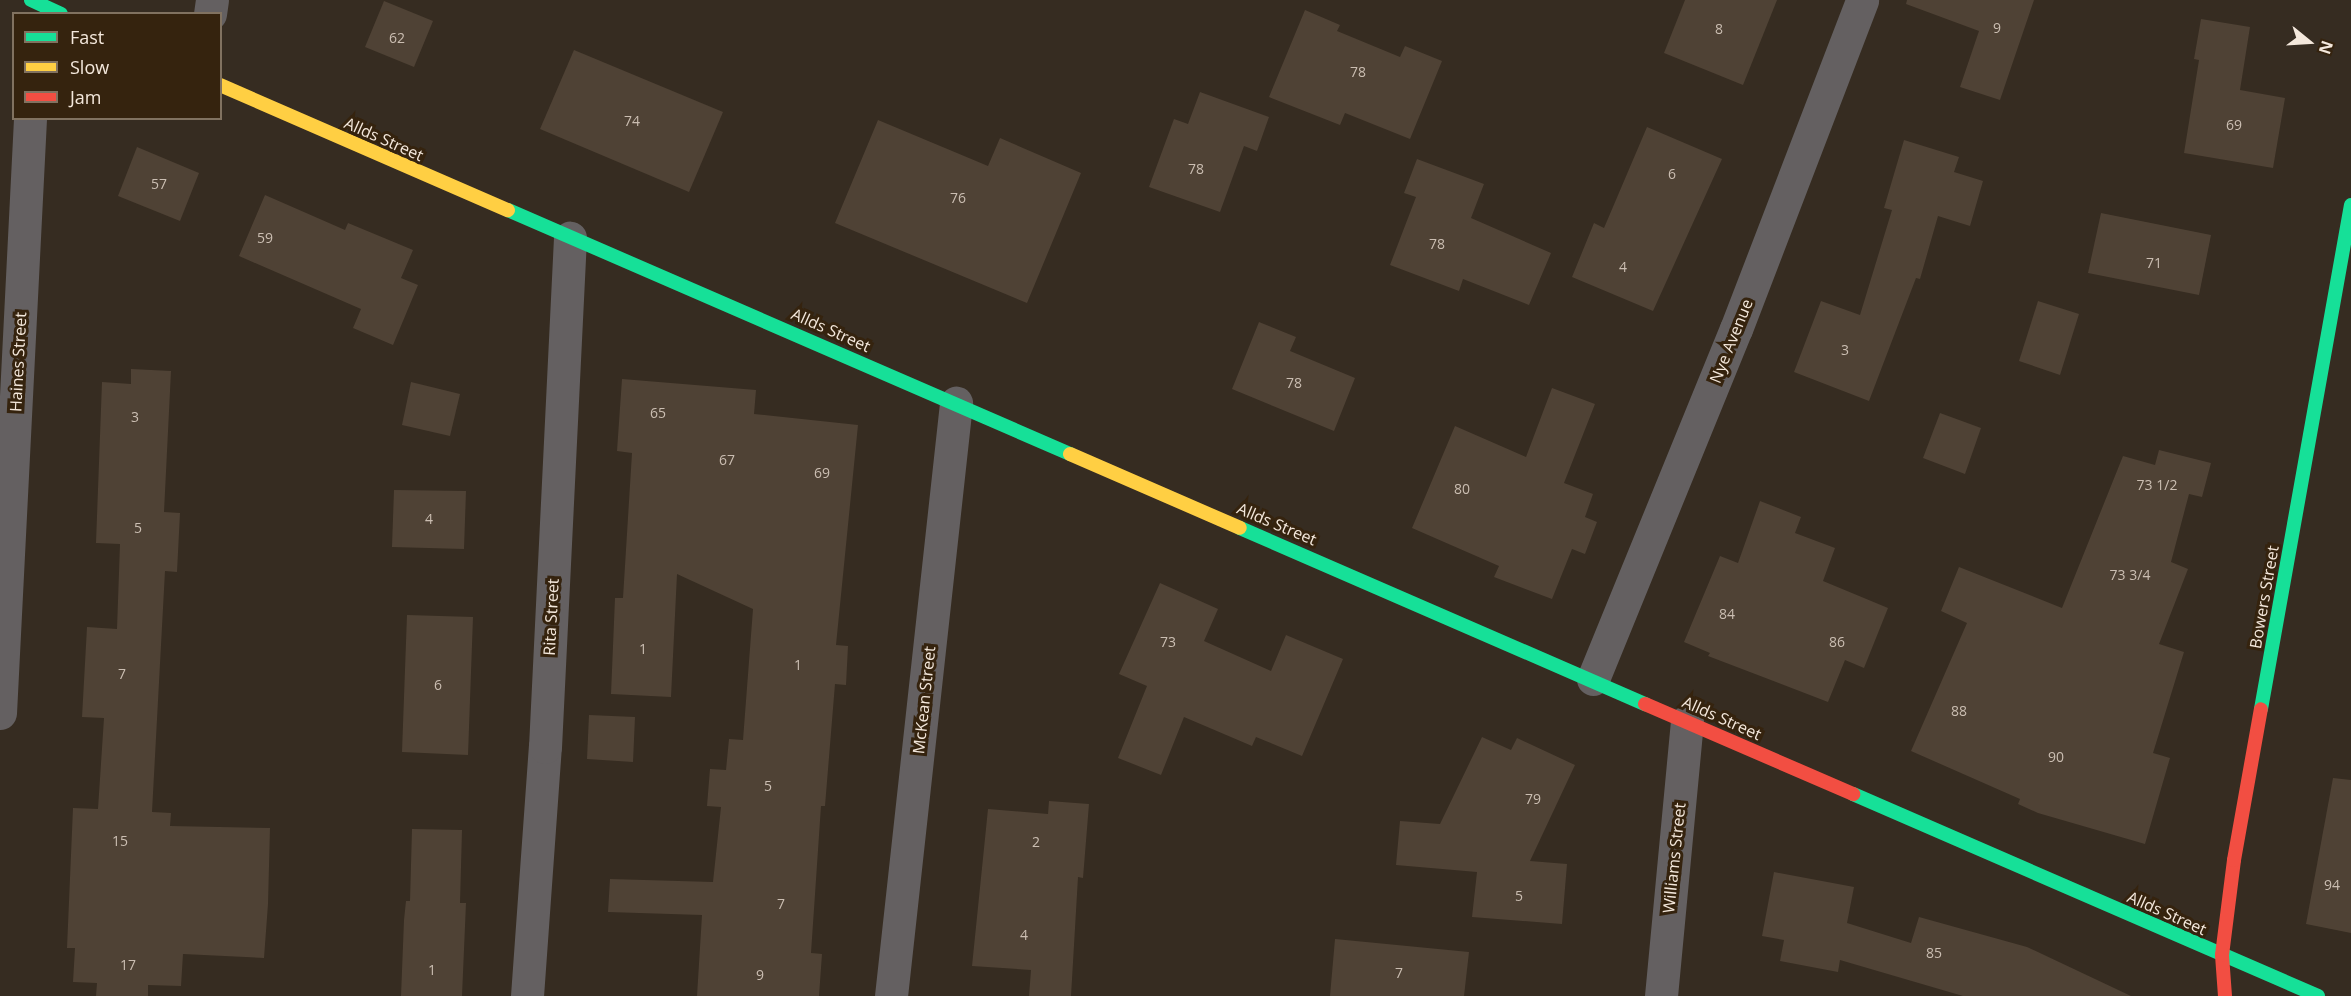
<!DOCTYPE html>
<style>
body{margin:0}
#map{position:relative;width:2351px;height:996px;overflow:hidden;background:#362c21;font-family:"Open Sans",sans-serif}
div>[style]{position:absolute}
.building>*{inset:0;background:#4f4235}
.street>*{height:33px;margin:-16.5px;padding:0 16.5px;transform-origin:16.5px;border-radius:16.5px;background:#646061}
.fast>*{height:14px;margin:-7px;padding:0 7px;transform-origin:7px;border-radius:7px;background:#16e098}
.slow>*{height:14px;margin:-7px;padding:0 7px;transform-origin:7px;border-radius:7px;background:#ffcf43}
.jam>*{height:14px;margin:-7px;padding:0 7px;transform-origin:7px;border-radius:7px;background:#f24e42}
span{translate:-50% -50%;white-space:nowrap;text-align:center;line-height:1.15;-webkit-text-stroke:6px #35230e;paint-order:stroke}
.number-label{font-size:14px;color:#cbbeb2}
.number-label span{-webkit-text-stroke-width:0}
.street-label{font-size:16px;color:#f4e8dc}
.legend{position:absolute;left:12px;top:12px;width:210px;height:108px;box-sizing:border-box;background:#35230e;border:2px solid #817260;margin:0;padding:8px 10px;list-style:none;font-size:18px;color:#f4e8dc}
.legend li{display:flex;align-items:center;gap:12px;height:30px}
.legend b{width:30px;border:2px solid #817260}
.north{position:absolute;left:2279px;top:12px;width:60px;height:60px;-webkit-text-stroke:4px #35230e;paint-order:stroke;rotate:108deg;font-size:16px;font-weight:700;line-height:24px;text-align:center;color:#f4e8dc}
.north::after{content:'';display:block;margin:auto;width:21px;height:27px;background:#f4e8dc;clip-path:polygon(50% 0,100% 100%,50% 72%,0 100%)}
</style>
<div id="map">
<div class="building">
<div style="clip-path:polygon(1685px 0,1777px 0,1743px 85px,1664px 53px)"></div>
<div style="clip-path:polygon(1907px 0,2034px 0,2000px 100px,1960px 87px,1979px 31px,1906px 4px)"></div>
<div style="clip-path:polygon(384px 1px,433px 21px,414px 67px,365px 47px)"></div>
<div style="clip-path:polygon(1305px 10px,1340px 25px,1337px 31px,1400px 57px,1405px 46px,1442px 61px,1410px 139px,1345px 113px,1340px 125px,1269px 97px)"></div>
<div style="clip-path:polygon(2201px 19px,2250px 27px,2240px 90px,2285px 98px,2273px 168px,2184px 153px,2199px 60px,2194px 59px)"></div>
<div style="clip-path:polygon(574px 50px,723px 112px,689px 192px,540px 129px)"></div>
<div style="clip-path:polygon(1200px 92px,1269px 117px,1257px 151px,1244px 146px,1220px 212px,1149px 187px,1174px 119px,1188px 124px)"></div>
<div style="clip-path:polygon(878px 120px,988px 166px,1000px 138px,1081px 173px,1027px 303px,835px 223px)"></div>
<div style="clip-path:polygon(1647px 127px,1722px 159px,1653px 311px,1572px 277px,1594px 223px,1604px 228px)"></div>
<div style="clip-path:polygon(1904px 140px,1959px 157px,1954px 172px,1983px 181px,1970px 226px,1938px 216px,1920px 279px,1916px 278px,1869px 401px,1794px 372px,1821px 301px,1860px 315px,1892px 210px,1884px 208px)"></div>
<div style="clip-path:polygon(137px 147px,199px 173px,180px 221px,118px 196px)"></div>
<div style="clip-path:polygon(1417px 159px,1484px 184px,1471px 218px,1551px 253px,1529px 305px,1463px 279px,1459px 291px,1390px 265px,1416px 197px,1404px 193px)"></div>
<div style="clip-path:polygon(265px 195px,345px 230px,348px 223px,413px 250px,401px 278px,418px 285px,393px 345px,353px 328px,361px 309px,239px 256px)"></div>
<div style="clip-path:polygon(2101px 213px,2211px 235px,2199px 295px,2088px 273px)"></div>
<div style="clip-path:polygon(2038px 301px,2079px 314px,2060px 375px,2019px 361px)"></div>
<div style="clip-path:polygon(1259px 322px,1296px 337px,1290px 351px,1355px 378px,1334px 431px,1232px 389px)"></div>
<div style="clip-path:polygon(131px 369px,171px 371px,164px 512px,180px 513px,177px 572px,165px 571px,152px 812px,171px 813px,170px 826px,270px 828px,268px 904px,264px 958px,183px 954px,181px 986px,148px 985px,148px 996px,96px 996px,97px 983px,73px 982px,75px 948px,67px 948px,73px 808px,98px 809px,104px 718px,82px 717px,87px 627px,117px 629px,120px 544px,96px 543px,102px 382px,131px 384px)"></div>
<div style="clip-path:polygon(622px 379px,756px 390px,754px 414px,858px 425px,836px 645px,848px 646px,846px 685px,835px 684px,825px 806px,821px 806px,811px 953px,822px 954px,819px 996px,697px 996px,702px 915px,608px 912px,610px 879px,713px 882px,721px 807px,707px 806px,710px 769px,726px 770px,729px 739px,743px 740px,753px 609px,677px 574px,671px 697px,611px 694px,615px 598px,623px 598px,632px 453px,617px 451px)"></div>
<div style="clip-path:polygon(411px 382px,460px 394px,450px 436px,402px 425px)"></div>
<div style="clip-path:polygon(1552px 388px,1595px 404px,1564px 483px,1593px 494px,1585px 517px,1597px 522px,1585px 554px,1572px 549px,1552px 599px,1494px 577px,1499px 566px,1412px 528px,1455px 426px,1526px 457px)"></div>
<div style="clip-path:polygon(1940px 413px,1981px 428px,1965px 474px,1923px 458px)"></div>
<div style="clip-path:polygon(2159px 450px,2211px 463px,2202px 497px,2189px 494px,2171px 562px,2188px 569px,2159px 644px,2184px 652px,2153px 753px,2170px 758px,2145px 844px,2038px 813px,2018px 804px,2020px 799px,1911px 751px,1967px 623px,1941px 611px,1959px 567px,2062px 608px,2123px 456px,2155px 465px)"></div>
<div style="clip-path:polygon(394px 490px,466px 491px,464px 549px,392px 547px)"></div>
<div style="clip-path:polygon(1760px 501px,1801px 517px,1795px 533px,1835px 548px,1823px 581px,1888px 608px,1864px 668px,1845px 660px,1828px 702px,1708px 656px,1710px 653px,1684px 642px,1720px 556px,1738px 563px)"></div>
<div style="clip-path:polygon(1160px 583px,1218px 609px,1204px 641px,1271px 671px,1286px 635px,1343px 659px,1302px 756px,1256px 737px,1252px 746px,1184px 717px,1161px 775px,1118px 758px,1147px 686px,1119px 674px)"></div>
<div style="clip-path:polygon(407px 615px,473px 617px,468px 755px,402px 752px)"></div>
<div style="clip-path:polygon(589px 715px,635px 717px,633px 762px,587px 759px)"></div>
<div style="clip-path:polygon(1482px 737px,1511px 750px,1517px 738px,1575px 765px,1530px 861px,1567px 864px,1562px 924px,1472px 917px,1477px 872px,1396px 865px,1400px 821px,1440px 824px)"></div>
<div style="clip-path:polygon(2333px 778px,2351px 780px,2351px 933px,2306px 924px)"></div>
<div style="clip-path:polygon(1049px 801px,1089px 804px,1083px 878px,1078px 877px,1071px 996px,1029px 996px,1031px 970px,972px 966px,988px 809px,1048px 814px)"></div>
<div style="clip-path:polygon(412px 829px,462px 830px,460px 903px,466px 903px,462px 996px,401px 996px,404px 920px,406px 901px,410px 901px)"></div>
<div style="clip-path:polygon(1774px 872px,1854px 887px,1847px 923px,1911px 943px,1919px 917px,2027px 947px,2131px 996px,1963px 996px,1840px 960px,1838px 972px,1780px 961px,1784px 940px,1762px 936px)"></div>
<div style="clip-path:polygon(1335px 939px,1469px 952px,1464px 996px,1330px 996px)"></div>
</div>
<div class="street">
<div style="left:210px;top:14px;width:14px;rotate:-82deg"></div>
<div style="left:1593px;top:679px;width:378px;rotate:-67.8deg"></div>
<div style="left:1736px;top:329px;width:352px;rotate:-69deg"></div>
<div style="left:0;top:713px;width:596px;rotate:-87.11deg"></div>
<div style="left:527px;top:996px;width:250px;rotate:-85.9deg"></div>
<div style="left:545px;top:747px;width:510px;rotate:-87.19deg"></div>
<div style="left:891px;top:996px;width:597px;rotate:-83.74deg"></div>
<div style="left:1661px;top:996px;width:276px;rotate:-84.6deg"></div>
</div>
<div class="fast">
<div style="left:31px;top:0;width:33px;rotate:25deg"></div>
<div style="left:508px;top:210px;width:613px;rotate:23.47deg"></div>
<div style="left:1240px;top:528px;width:442px;rotate:23.5deg"></div>
<div style="left:2261px;top:709px;width:512px;rotate:-79.88deg"></div>
<div style="left:1853px;top:794px;width:507px;rotate:23.48deg"></div>
</div>
<div class="slow">
<div style="left:220px;top:85px;width:314px;rotate:23.5deg"></div>
<div style="left:1070px;top:454px;width:185px;rotate:23.5deg"></div>
</div>
<div class="jam">
<div style="left:1645px;top:704px;width:227px;rotate:23.4deg"></div>
<div style="left:2225px;top:996px;width:41px;rotate:-94.2deg"></div>
<div style="left:2222px;top:955px;width:96px;rotate:-82.8deg"></div>
<div style="left:2234px;top:860px;width:153px;rotate:-79.9deg"></div>
</div>
<div class="number-label">
<span style="left:1997px;top:28px">9</span>
<span style="left:1719px;top:29px">8</span>
<span style="left:397px;top:38px">62</span>
<span style="left:1358px;top:72px">78</span>
<span style="left:632px;top:121px">74</span>
<span style="left:2234px;top:125px">69</span>
<span style="left:1196px;top:169px">78</span>
<span style="left:1672px;top:174px">6</span>
<span style="left:159px;top:184px">57</span>
<span style="left:958px;top:198px">76</span>
<span style="left:265px;top:238px">59</span>
<span style="left:1437px;top:244px">78</span>
<span style="left:2154px;top:263px">71</span>
<span style="left:1623px;top:267px">4</span>
<span style="left:1845px;top:350px">3</span>
<span style="left:1294px;top:383px">78</span>
<span style="left:658px;top:413px">65</span>
<span style="left:135px;top:417px">3</span>
<span style="left:727px;top:460px">67</span>
<span style="left:822px;top:473px">69</span>
<span style="left:2157px;top:485px">73 1/2</span>
<span style="left:1462px;top:489px">80</span>
<span style="left:429px;top:519px">4</span>
<span style="left:138px;top:528px">5</span>
<span style="left:2130px;top:575px">73 3/4</span>
<span style="left:1727px;top:614px">84</span>
<span style="left:1168px;top:642px">73</span>
<span style="left:1837px;top:642px">86</span>
<span style="left:643px;top:649px">1</span>
<span style="left:798px;top:665px">1</span>
<span style="left:122px;top:674px">7</span>
<span style="left:438px;top:685px">6</span>
<span style="left:1959px;top:711px">88</span>
<span style="left:2056px;top:757px">90</span>
<span style="left:768px;top:786px">5</span>
<span style="left:1533px;top:799px">79</span>
<span style="left:120px;top:841px">15</span>
<span style="left:1036px;top:842px">2</span>
<span style="left:2332px;top:885px">94</span>
<span style="left:1519px;top:896px">5</span>
<span style="left:781px;top:904px">7</span>
<span style="left:1024px;top:935px">4</span>
<span style="left:1934px;top:953px">85</span>
<span style="left:128px;top:965px">17</span>
<span style="left:432px;top:970px">1</span>
<span style="left:1399px;top:973px">7</span>
<span style="left:760px;top:975px">9</span>
</div>
<div class="street-label">
<span style="left:384px;top:139px;rotate:24deg">Allds Street</span>
<span style="left:831px;top:330px;rotate:24deg">Allds Street</span>
<span style="left:1731px;top:341px;rotate:-68deg">Nye Avenue</span>
<span style="left:18px;top:362px;rotate:-87deg">Haines Street</span>
<span style="left:1277px;top:524px;rotate:23deg">Allds Street</span>
<span style="left:2264px;top:597px;rotate:-80deg">Bowers Street</span>
<span style="left:551px;top:617px;rotate:-87deg">Rita Street</span>
<span style="left:924px;top:700px;rotate:-84deg">McKean Street</span>
<span style="left:1722px;top:718px;rotate:24deg">Allds Street</span>
<span style="left:1674px;top:858px;rotate:-84deg">Williams Street</span>
<span style="left:2167px;top:913px;rotate:24deg">Allds Street</span>
</div>
<ul class="legend">
<li><b style="height:8px;background:#16e098"></b>Fast</li>
<li><b style="height:8px;background:#ffcf43"></b>Slow</li>
<li><b style="height:8px;background:#f24e42"></b>Jam</li>
</ul>
<div class="north">N</div>
</div>
